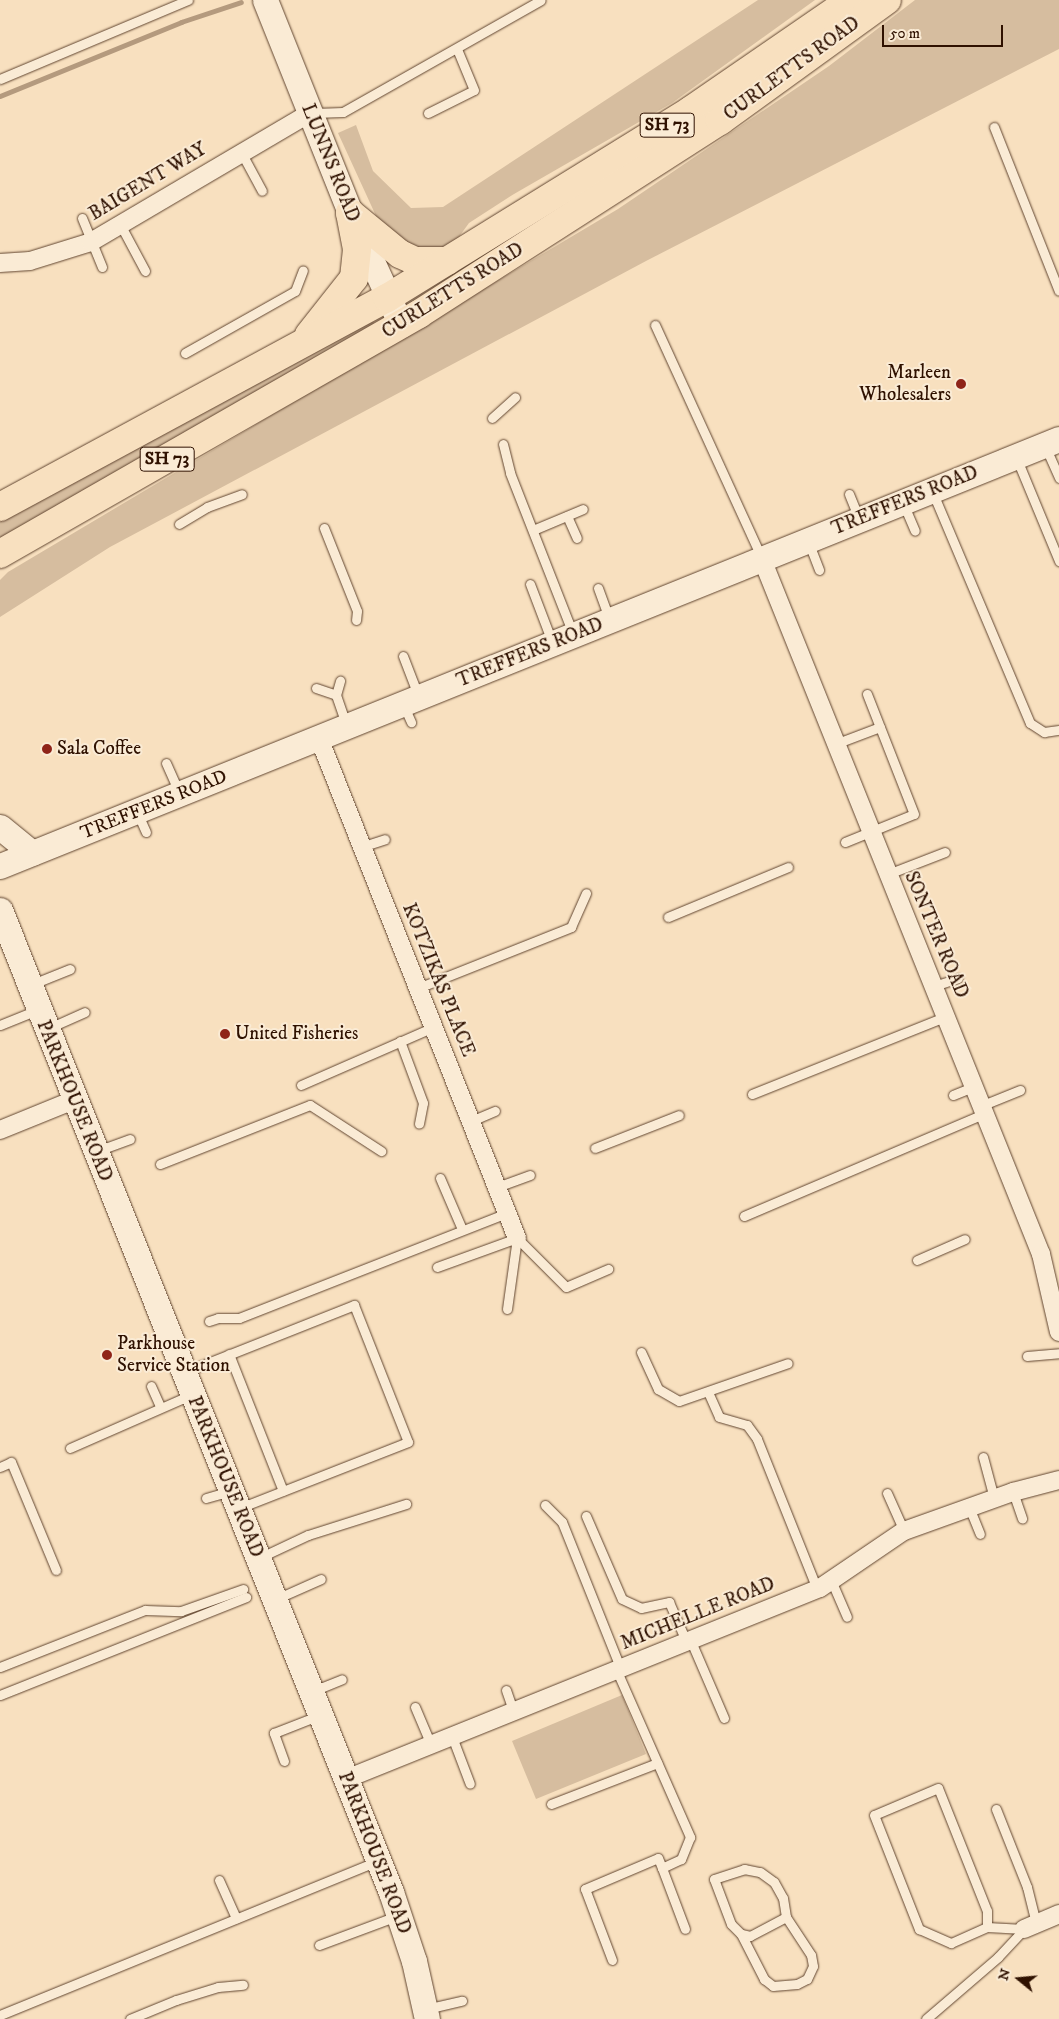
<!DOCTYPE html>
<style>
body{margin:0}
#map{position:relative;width:1059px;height:2019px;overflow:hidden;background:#f8e0bf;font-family:"IM FELL DW Pica",serif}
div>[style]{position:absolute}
.green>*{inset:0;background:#d6bd9f}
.stream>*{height:5px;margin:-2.5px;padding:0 2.5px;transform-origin:2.5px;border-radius:2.5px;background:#b49a7e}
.roads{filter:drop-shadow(0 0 1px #614530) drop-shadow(0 0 1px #614530)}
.lane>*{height:9px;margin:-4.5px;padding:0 4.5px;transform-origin:4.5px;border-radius:4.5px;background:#faebd5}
.street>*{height:18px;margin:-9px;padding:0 9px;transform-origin:9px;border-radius:9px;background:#faebd5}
.secondary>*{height:25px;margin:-12.5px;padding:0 12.5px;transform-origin:12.5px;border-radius:12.5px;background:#faebd5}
.highway>*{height:28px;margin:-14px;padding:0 14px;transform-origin:14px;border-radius:14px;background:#f8e0bf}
.dots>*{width:14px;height:14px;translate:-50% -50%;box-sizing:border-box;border:2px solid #faebd5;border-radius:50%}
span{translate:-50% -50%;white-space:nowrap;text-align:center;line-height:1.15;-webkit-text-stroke:4px #faebd5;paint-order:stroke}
.shield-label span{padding:1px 4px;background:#faebd5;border:1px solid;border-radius:4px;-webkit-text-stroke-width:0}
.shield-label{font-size:18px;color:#2f1100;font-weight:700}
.street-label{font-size:19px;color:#2f1100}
.poi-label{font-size:19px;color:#2f1100}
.right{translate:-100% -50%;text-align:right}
.left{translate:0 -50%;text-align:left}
.north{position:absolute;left:994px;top:1954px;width:50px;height:50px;-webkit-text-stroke:4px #faebd5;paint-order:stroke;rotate:287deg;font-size:14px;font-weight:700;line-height:20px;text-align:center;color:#2f1100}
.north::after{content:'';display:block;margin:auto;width:18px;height:22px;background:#2f1100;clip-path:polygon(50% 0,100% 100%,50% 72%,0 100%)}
.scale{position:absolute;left:882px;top:25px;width:121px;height:22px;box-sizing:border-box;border:2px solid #2f1100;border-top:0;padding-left:6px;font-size:15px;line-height:18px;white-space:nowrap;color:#2f1100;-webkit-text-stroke:4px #faebd5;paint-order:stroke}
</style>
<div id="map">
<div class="green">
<div style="clip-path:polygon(758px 0,815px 0,672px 103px,514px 194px,469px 223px,456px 241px,427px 254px,382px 229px,338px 133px,356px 125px,373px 171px,411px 208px,443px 207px)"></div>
<div style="clip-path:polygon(915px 0,1059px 0,1059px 49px,646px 261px,110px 547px,0 617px,0 580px,8px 572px,618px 209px,829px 66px)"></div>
<div style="clip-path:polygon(372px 320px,374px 323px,353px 340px,0 542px,0 517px)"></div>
<div style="clip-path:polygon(622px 1695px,646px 1754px,536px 1799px,512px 1741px)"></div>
</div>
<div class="stream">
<div style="left:0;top:96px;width:196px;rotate:-22.2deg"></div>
<div style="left:181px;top:22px;width:63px;rotate:-18.4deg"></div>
</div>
<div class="roads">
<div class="lane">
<div style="left:0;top:79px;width:204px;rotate:-22.8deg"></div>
<div style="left:314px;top:113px;width:29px;rotate:-2deg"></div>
<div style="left:343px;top:112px;width:227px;rotate:-29.5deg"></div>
<div style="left:428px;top:113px;width:51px;rotate:-26.6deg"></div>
<div style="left:474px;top:90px;width:44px;rotate:-112.5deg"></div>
<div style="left:994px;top:127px;width:176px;rotate:68.4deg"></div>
<div style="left:241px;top:152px;width:44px;rotate:61.7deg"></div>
<div style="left:82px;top:218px;width:53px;rotate:67.8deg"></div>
<div style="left:121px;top:226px;width:51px;rotate:61.9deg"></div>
<div style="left:655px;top:325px;width:255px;rotate:65.4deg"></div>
<div style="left:185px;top:353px;width:126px;rotate:-29.4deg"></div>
<div style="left:295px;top:291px;width:22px;rotate:-69deg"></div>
<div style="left:492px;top:418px;width:31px;rotate:-42deg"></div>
<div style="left:503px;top:444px;width:30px;rotate:76deg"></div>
<div style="left:510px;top:473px;width:173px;rotate:68.6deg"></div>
<div style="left:1045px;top:446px;width:35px;rotate:66deg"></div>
<div style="left:1016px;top:457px;width:113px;rotate:67.5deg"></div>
<div style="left:932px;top:491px;width:252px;rotate:67.1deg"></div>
<div style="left:1030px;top:723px;width:17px;rotate:33deg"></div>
<div style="left:1044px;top:732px;width:15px;rotate:-8deg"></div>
<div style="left:849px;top:494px;width:27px;rotate:68deg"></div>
<div style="left:903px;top:503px;width:30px;rotate:67deg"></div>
<div style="left:567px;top:516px;width:24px;rotate:66deg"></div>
<div style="left:179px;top:524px;width:33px;rotate:-31deg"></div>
<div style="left:207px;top:507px;width:37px;rotate:-20deg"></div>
<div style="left:324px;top:528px;width:89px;rotate:68.3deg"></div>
<div style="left:357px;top:611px;width:9px;rotate:96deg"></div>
<div style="left:533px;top:530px;width:54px;rotate:-22.8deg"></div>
<div style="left:808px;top:541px;width:31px;rotate:69deg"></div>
<div style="left:530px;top:584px;width:62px;rotate:69.2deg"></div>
<div style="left:598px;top:588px;width:33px;rotate:70deg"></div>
<div style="left:403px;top:656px;width:42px;rotate:69deg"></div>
<div style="left:316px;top:688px;width:21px;rotate:19deg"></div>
<div style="left:336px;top:695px;width:31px;rotate:71deg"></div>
<div style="left:336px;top:695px;width:15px;rotate:-74deg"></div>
<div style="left:403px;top:704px;width:20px;rotate:66deg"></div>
<div style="left:835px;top:744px;width:48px;rotate:-20.7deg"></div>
<div style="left:166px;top:763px;width:32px;rotate:66deg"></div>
<div style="left:137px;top:812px;width:22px;rotate:66deg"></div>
<div style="left:845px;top:842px;width:74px;rotate:-22.1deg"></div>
<div style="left:914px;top:814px;width:129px;rotate:-111.4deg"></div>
<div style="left:361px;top:847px;width:25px;rotate:-18deg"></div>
<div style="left:888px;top:874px;width:61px;rotate:-21.1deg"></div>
<div style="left:668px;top:917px;width:130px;rotate:-22.6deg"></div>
<div style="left:30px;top:985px;width:43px;rotate:-21.8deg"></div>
<div style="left:934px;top:986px;width:25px;rotate:-18deg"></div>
<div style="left:418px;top:988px;width:165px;rotate:-21.7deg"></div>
<div style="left:571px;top:927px;width:37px;rotate:-66deg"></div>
<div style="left:0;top:1025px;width:40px;rotate:-22deg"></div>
<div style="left:49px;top:1028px;width:39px;rotate:-24deg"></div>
<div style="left:400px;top:1041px;width:66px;rotate:69.6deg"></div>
<div style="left:423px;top:1103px;width:21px;rotate:101deg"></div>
<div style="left:301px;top:1085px;width:145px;rotate:-23.6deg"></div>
<div style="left:752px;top:1094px;width:210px;rotate:-21.8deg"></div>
<div style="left:953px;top:1095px;width:24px;rotate:-22deg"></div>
<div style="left:983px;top:1105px;width:40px;rotate:-22deg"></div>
<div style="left:471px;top:1121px;width:26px;rotate:-23deg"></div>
<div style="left:595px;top:1148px;width:90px;rotate:-21.4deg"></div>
<div style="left:97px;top:1151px;width:35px;rotate:-20deg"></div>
<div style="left:160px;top:1164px;width:161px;rotate:-21.5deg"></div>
<div style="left:310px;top:1105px;width:85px;rotate:32.9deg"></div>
<div style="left:440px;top:1178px;width:56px;rotate:66.7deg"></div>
<div style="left:497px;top:1187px;width:35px;rotate:-20deg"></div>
<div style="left:744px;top:1216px;width:263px;rotate:-23.1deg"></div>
<div style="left:517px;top:1238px;width:69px;rotate:45deg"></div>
<div style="left:566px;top:1287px;width:46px;rotate:-23.2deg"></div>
<div style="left:917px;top:1260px;width:52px;rotate:-23.6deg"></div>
<div style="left:437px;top:1267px;width:85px;rotate:-19.9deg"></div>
<div style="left:507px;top:1309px;width:72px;rotate:-82deg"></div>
<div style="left:209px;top:1321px;width:9px;rotate:-18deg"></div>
<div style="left:218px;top:1318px;width:21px"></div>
<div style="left:239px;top:1318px;width:288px;rotate:-21.4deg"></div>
<div style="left:641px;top:1352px;width:41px;rotate:65.3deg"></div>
<div style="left:658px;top:1389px;width:24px;rotate:30deg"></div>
<div style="left:679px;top:1401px;width:115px;rotate:-19.2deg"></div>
<div style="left:229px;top:1354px;width:147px;rotate:68.5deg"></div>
<div style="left:1027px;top:1356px;width:32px;rotate:-5deg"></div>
<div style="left:185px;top:1372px;width:182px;rotate:-21.6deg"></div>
<div style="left:354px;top:1305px;width:147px;rotate:68.5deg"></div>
<div style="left:408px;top:1442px;width:180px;rotate:158.6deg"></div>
<div style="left:151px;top:1386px;width:22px;rotate:66deg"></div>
<div style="left:708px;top:1392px;width:27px;rotate:66deg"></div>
<div style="left:719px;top:1417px;width:29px;rotate:16deg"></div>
<div style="left:747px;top:1425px;width:17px;rotate:54deg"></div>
<div style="left:757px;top:1439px;width:162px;rotate:68.2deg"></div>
<div style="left:70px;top:1448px;width:132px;rotate:-23.7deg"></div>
<div style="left:983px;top:1457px;width:42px;rotate:75deg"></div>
<div style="left:0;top:1467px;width:12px;rotate:-24deg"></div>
<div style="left:11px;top:1462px;width:117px;rotate:67.4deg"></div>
<div style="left:1013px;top:1492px;width:28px;rotate:71deg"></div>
<div style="left:887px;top:1493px;width:42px;rotate:65.9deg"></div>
<div style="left:206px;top:1498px;width:25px;rotate:-16deg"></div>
<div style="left:545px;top:1505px;width:24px;rotate:45deg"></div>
<div style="left:562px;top:1522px;width:156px;rotate:68.2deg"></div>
<div style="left:969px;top:1507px;width:29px;rotate:68deg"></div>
<div style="left:586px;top:1516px;width:90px;rotate:66.6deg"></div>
<div style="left:622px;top:1599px;width:21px;rotate:25deg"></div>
<div style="left:641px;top:1608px;width:29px;rotate:-12deg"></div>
<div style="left:669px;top:1602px;width:43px;rotate:66.4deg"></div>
<div style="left:261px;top:1557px;width:52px;rotate:-25.1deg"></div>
<div style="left:308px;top:1535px;width:103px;rotate:-17.6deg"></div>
<div style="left:831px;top:1580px;width:40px;rotate:66.6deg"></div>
<div style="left:276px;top:1599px;width:49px;rotate:-24deg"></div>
<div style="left:690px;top:1639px;width:86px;rotate:66.7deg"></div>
<div style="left:0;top:1667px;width:156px;rotate:-21.5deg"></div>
<div style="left:145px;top:1610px;width:36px;rotate:2deg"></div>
<div style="left:181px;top:1611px;width:66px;rotate:-19.5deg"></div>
<div style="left:616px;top:1669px;width:184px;rotate:66.2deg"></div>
<div style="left:690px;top:1837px;width:24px;rotate:112deg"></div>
<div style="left:681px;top:1859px;width:21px;rotate:155deg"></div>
<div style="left:662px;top:1868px;width:65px;rotate:69.3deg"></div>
<div style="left:506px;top:1690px;width:21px;rotate:71deg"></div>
<div style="left:313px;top:1691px;width:31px;rotate:-22deg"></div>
<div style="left:0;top:1695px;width:265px;rotate:-21.7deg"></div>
<div style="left:415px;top:1707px;width:39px;rotate:67deg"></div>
<div style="left:451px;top:1734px;width:53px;rotate:69.2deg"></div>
<div style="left:284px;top:1761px;width:30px;rotate:-110deg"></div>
<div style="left:274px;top:1733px;width:49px;rotate:-21.4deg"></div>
<div style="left:551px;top:1804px;width:114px;rotate:-21.1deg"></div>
<div style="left:996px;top:1809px;width:84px;rotate:68.3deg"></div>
<div style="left:1027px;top:1887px;width:38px;rotate:76deg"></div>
<div style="left:744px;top:1869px;width:16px;rotate:11deg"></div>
<div style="left:760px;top:1872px;width:17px;rotate:36deg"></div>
<div style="left:774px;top:1882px;width:18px;rotate:61deg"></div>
<div style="left:783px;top:1898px;width:19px;rotate:81deg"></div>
<div style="left:786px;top:1917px;width:41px;rotate:152.2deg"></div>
<div style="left:750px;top:1936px;width:9px;rotate:-167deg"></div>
<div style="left:741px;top:1934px;width:14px;rotate:-135deg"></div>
<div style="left:731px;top:1924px;width:48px;rotate:-110.7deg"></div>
<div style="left:714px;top:1879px;width:32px;rotate:-18deg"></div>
<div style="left:219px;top:1880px;width:42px;rotate:65.9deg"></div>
<div style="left:987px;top:1927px;width:16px;rotate:-90deg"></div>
<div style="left:987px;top:1911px;width:132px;rotate:-111.7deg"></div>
<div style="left:938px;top:1788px;width:69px;rotate:157.1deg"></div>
<div style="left:874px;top:1815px;width:123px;rotate:68.5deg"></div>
<div style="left:919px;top:1929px;width:35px;rotate:24deg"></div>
<div style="left:951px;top:1943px;width:39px;rotate:-24deg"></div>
<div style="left:987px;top:1927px;width:37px;rotate:3deg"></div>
<div style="left:741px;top:1934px;width:51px;rotate:62.9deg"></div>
<div style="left:764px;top:1979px;width:11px;rotate:38deg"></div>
<div style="left:773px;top:1986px;width:24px;rotate:-5deg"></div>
<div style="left:797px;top:1984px;width:11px;rotate:-27deg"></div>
<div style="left:807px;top:1979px;width:14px;rotate:-65deg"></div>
<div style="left:813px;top:1966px;width:11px;rotate:-100deg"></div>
<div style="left:811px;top:1955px;width:45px;rotate:-123.3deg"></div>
<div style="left:319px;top:1945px;width:83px;rotate:-20.4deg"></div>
<div style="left:612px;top:1960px;width:76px;rotate:-110.8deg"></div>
<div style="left:585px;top:1889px;width:79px;rotate:-23deg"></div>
<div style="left:658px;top:1858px;width:11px;rotate:68deg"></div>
<div style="left:426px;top:2009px;width:37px;rotate:-13deg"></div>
<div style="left:0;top:2015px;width:408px;rotate:-22.2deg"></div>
<div style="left:130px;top:2019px;width:50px;rotate:-22.4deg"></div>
<div style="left:176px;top:2000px;width:44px;rotate:-17.2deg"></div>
<div style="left:218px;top:1987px;width:25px;rotate:-5deg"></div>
<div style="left:926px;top:2019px;width:95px;rotate:-40.7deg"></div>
<div style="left:998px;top:1957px;width:38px;rotate:-47deg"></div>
</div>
<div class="street">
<div style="left:0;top:263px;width:30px;rotate:-4deg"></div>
<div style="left:30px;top:261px;width:64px;rotate:-17.3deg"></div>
<div style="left:91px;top:242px;width:254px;rotate:-30.5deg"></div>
<div style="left:762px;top:559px;width:749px;rotate:68.13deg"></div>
<div style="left:1041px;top:1254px;width:80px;rotate:77deg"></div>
<div style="left:319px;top:738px;width:538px;rotate:68.4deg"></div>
<div style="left:0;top:1130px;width:80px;rotate:-22.1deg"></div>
<div style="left:346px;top:1779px;width:511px;rotate:-21.95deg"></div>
<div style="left:820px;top:1588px;width:102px;rotate:-34.2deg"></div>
<div style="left:904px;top:1531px;width:116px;rotate:-19.7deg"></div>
<div style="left:1013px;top:1492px;width:48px;rotate:-14.6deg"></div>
<div style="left:1024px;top:1929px;width:38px;rotate:-23deg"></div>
</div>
<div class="secondary">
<div style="left:265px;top:0;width:229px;rotate:68.2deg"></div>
<div style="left:350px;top:213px;width:123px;rotate:65.5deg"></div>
<div style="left:0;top:827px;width:41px;rotate:39.1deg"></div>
<div style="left:0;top:866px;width:1142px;rotate:-21.96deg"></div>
<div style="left:0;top:910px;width:1057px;rotate:68.29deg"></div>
<div style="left:391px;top:1892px;width:73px;rotate:71.6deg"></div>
<div style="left:414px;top:1961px;width:59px;rotate:77.4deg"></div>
</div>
<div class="highway">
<div style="left:350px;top:213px;width:65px;rotate:39.4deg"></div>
<div style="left:400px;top:254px;width:17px;rotate:25deg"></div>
<div style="left:415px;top:261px;width:32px"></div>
<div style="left:309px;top:335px;width:73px;rotate:-51.7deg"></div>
<div style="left:354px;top:278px;width:29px;rotate:-84deg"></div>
<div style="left:357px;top:249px;width:37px;rotate:-101deg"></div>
<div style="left:0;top:507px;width:440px;rotate:-28.4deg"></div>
<div style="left:387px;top:298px;width:357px;rotate:-31.7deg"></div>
<div style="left:691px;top:110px;width:194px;rotate:-34.5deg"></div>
<div style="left:0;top:554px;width:483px;rotate:-29.8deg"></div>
<div style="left:419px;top:314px;width:358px;rotate:-32.7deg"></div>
<div style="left:720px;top:121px;width:206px;rotate:-35.9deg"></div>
</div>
</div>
<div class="dots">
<div style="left:961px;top:384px;background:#8f2418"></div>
<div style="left:47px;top:749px;background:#8f2418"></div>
<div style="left:225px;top:1034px;background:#8f2418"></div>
<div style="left:107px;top:1355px;background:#8f2418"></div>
</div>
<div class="shield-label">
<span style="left:667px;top:125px">SH 73</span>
<span style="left:167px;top:459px">SH 73</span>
</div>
<div class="street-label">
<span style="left:792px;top:69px;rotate:-36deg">CURLETTS ROAD</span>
<span style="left:330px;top:163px;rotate:68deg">LUNNS ROAD</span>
<span style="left:148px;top:182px;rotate:-31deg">BAIGENT WAY</span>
<span style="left:453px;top:291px;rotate:-32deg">CURLETTS ROAD</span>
<span style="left:905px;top:501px;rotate:-22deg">TREFFERS ROAD</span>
<span style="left:530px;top:653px;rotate:-22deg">TREFFERS ROAD</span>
<span style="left:154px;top:805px;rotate:-22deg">TREFFERS ROAD</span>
<span style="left:936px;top:935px;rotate:67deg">SONTER ROAD</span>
<span style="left:438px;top:980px;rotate:68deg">KOTZIKAS PLACE</span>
<span style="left:74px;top:1101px;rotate:68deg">PARKHOUSE ROAD</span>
<span style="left:225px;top:1477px;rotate:68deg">PARKHOUSE ROAD</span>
<span style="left:698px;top:1614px;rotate:-22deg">MICHELLE ROAD</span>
<span style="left:374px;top:1853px;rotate:69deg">PARKHOUSE ROAD</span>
</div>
<div class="poi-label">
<span class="right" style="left:951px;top:384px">Marleen<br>Wholesalers</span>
<span class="left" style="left:57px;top:749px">Sala Coffee</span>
<span class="left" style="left:235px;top:1034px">United Fisheries</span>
<span class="left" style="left:117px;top:1355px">Parkhouse<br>Service Station</span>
</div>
<div class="north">N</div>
<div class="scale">50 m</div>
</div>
